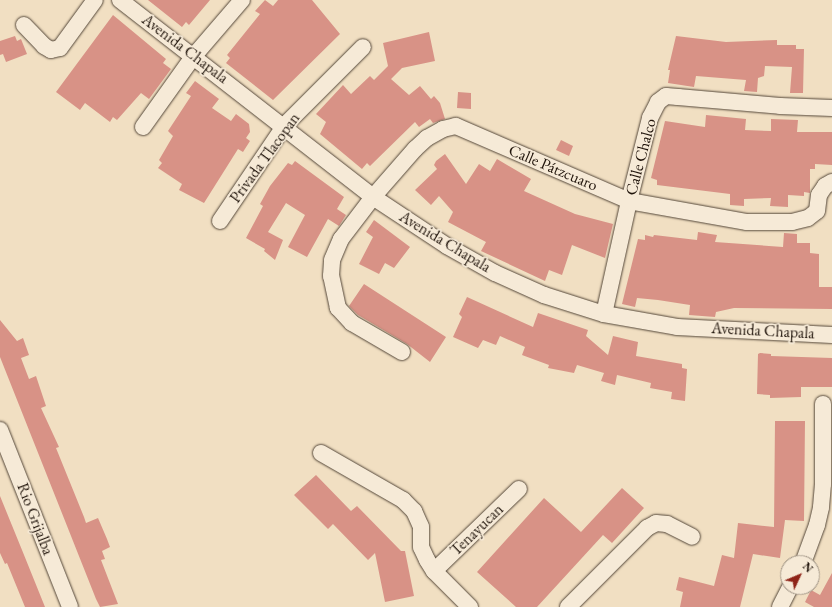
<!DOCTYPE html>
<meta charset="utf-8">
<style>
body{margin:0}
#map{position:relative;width:832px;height:607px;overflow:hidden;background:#f1dfc2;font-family:"EB Garamond",serif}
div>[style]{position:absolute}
.building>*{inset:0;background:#d89286}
.roads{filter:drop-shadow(0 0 1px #544739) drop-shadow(0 0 1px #544739)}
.street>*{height:16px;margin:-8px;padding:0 8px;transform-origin:8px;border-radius:8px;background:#f6ead7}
span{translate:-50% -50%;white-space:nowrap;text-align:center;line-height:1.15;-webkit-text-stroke:3.5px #f6ead7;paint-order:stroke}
.street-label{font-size:16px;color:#20140b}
.north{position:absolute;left:780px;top:555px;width:40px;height:40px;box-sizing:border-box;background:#f6ead7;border:1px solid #a09485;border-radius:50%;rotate:46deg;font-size:11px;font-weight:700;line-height:16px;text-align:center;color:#20140b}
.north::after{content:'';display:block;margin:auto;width:14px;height:18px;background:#8f2418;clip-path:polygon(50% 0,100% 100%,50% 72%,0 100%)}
</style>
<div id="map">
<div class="building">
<div style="clip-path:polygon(148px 0,210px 0,189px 25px,186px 22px,182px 27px)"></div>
<div style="clip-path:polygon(265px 0,273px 6px,278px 0,312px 0,340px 34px,273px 100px,226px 63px,230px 58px,227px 55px,260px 14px,255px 11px)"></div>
<div style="clip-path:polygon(113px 15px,166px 59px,163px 63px,171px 69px,149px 99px,141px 93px,117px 120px,113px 117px,110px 122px,85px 103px,80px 110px,56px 92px)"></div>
<div style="clip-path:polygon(429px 32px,435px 61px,402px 68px,391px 79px,409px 95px,420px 86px,431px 99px,434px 96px,440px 103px,445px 119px,433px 123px,430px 119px,419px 127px,415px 122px,370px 166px,367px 163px,362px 169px,320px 134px,326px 122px,316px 114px,343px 85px,351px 94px,370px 76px,374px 80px,388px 66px,383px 43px)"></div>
<div style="clip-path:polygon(15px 36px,17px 41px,21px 39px,27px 54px,6px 62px,3px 54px,0 55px,0 41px)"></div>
<div style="clip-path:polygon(676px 36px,726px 42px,777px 40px,777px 45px,796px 45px,796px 49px,804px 49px,803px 93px,790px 93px,792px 67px,765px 66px,764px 76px,758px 78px,757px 92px,744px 91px,746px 80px,696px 76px,694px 87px,668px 83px,670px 70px,668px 70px)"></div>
<div style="clip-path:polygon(195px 81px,219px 99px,212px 108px,231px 121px,236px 114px,249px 124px,250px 132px,246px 138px,250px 141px,243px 152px,238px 149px,204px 203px,179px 190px,182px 184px,158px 168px,162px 163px,159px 160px,173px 136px,168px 131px,191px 96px,186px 93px)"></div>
<div style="clip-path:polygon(458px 92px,471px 93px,471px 109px,457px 108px)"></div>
<div style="clip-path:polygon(706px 115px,746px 119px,745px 130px,771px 131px,771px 119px,798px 120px,797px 132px,832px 132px,832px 165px,815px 164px,815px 169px,810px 169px,810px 193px,804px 192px,804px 196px,788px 195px,788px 207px,770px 206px,771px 198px,744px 199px,744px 206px,730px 205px,730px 194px,657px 185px,657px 180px,651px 178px,665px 121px,705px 127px)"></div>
<div style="clip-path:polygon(561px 140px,573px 146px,569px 156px,556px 150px)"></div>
<div style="clip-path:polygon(445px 154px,466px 184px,479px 164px,490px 171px,497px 159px,531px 179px,524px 191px,575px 214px,613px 224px,605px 258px,572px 245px,562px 275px,549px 270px,545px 281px,481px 251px,486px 242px,448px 222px,453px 212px,439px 196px,431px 205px,415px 190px,437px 169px,434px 165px,436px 161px)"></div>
<div style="clip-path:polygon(295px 161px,344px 197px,337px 209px,346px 215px,339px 226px,328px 219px,307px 257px,288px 247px,305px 215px,286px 203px,268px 232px,283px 240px,275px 260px,264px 251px,265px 249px,246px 238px,263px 206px,260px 204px,270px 186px,288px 163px,292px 165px)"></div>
<div style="clip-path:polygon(374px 220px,410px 247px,394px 268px,385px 263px,379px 274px,359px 264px,373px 237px,366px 232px)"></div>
<div style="clip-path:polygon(698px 232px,717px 235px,715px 242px,783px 247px,784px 233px,797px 234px,797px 243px,810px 243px,810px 253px,819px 254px,819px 287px,832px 287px,832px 309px,734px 308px,716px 312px,715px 317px,689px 315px,690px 305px,658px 300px,637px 298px,635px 307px,622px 304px,638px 239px,645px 240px,645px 235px,653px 237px,654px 235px,697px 240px)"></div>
<div style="clip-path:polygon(364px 284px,446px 337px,430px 362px,407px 344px,358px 315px,349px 306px)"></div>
<div style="clip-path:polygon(467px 297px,533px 327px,538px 313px,588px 330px,586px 336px,608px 355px,613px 336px,638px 342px,636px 356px,682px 364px,682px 368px,687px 369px,685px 401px,671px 399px,672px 392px,650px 388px,651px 383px,617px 375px,615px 385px,601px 381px,604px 373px,577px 365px,574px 373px,548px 368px,549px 365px,522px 355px,525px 347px,500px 336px,496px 345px,483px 340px,478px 348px,453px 337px,462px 317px,459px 314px)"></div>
<div style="clip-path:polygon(0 320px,17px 341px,23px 338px,29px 355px,21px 358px,29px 379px,36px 376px,46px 406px,41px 408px,59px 447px,56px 448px,84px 517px,86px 523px,98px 518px,107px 539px,110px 547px,102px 551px,105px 559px,101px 560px,118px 604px,100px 607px,96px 599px,0 357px)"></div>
<div style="clip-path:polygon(760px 353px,771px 354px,771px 356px,832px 358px,832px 387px,801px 387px,801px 397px,770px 398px,770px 395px,757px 394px,758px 354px)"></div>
<div style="clip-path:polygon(775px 421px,805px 421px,804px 521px,785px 520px,780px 558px,753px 554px,740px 607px,680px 607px,683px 592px,676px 590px,679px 577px,714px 586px,722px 555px,734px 558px,738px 523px,774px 527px)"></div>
<div style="clip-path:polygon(316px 475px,351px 511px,357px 506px,401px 551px,405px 551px,414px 596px,385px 602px,375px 553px,368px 560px,333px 524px,328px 529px,294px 495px)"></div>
<div style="clip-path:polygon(622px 488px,644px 508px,612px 543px,603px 535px,537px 607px,516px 607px,477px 572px,544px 498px,581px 532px)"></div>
<div style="clip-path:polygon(0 496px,22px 550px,45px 607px,25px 607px,7px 563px,5px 564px,0 553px)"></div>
<div style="clip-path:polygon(832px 573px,832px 607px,814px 607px,805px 602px,811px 590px,820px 595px)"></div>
</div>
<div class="roads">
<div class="street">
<div style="left:120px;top:0;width:321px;rotate:37.9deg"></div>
<div style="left:373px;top:197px;width:89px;rotate:33.5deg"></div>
<div style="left:447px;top:246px;width:55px;rotate:29.4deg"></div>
<div style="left:495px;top:273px;width:54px;rotate:24.2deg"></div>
<div style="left:544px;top:295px;width:63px;rotate:17.6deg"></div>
<div style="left:604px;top:314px;width:74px;rotate:10.1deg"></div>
<div style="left:677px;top:327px;width:155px;rotate:3deg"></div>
<div style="left:24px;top:25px;width:29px;rotate:46deg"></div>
<div style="left:44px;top:46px;width:8px;rotate:30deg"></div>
<div style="left:51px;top:50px;width:9px;rotate:-13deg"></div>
<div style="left:60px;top:48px;width:59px;rotate:-53.9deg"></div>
<div style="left:143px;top:127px;width:86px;rotate:-54.5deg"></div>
<div style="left:193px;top:57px;width:75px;rotate:-49.3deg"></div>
<div style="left:220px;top:221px;width:116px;rotate:-55.9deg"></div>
<div style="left:285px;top:125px;width:110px;rotate:-45deg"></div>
<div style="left:604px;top:314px;width:116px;rotate:-77.5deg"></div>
<div style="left:629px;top:201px;width:86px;rotate:-75.8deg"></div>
<div style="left:650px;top:118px;width:18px;rotate:-63deg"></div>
<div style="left:658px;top:102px;width:10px;rotate:-37deg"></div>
<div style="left:666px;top:96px;width:12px;rotate:5deg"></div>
<div style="left:678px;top:97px;width:102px;rotate:5deg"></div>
<div style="left:780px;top:106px;width:52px;rotate:2.2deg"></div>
<div style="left:402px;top:352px;width:58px;rotate:-149.9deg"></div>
<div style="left:352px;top:323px;width:21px;rotate:-133deg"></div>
<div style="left:338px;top:308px;width:33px;rotate:-102deg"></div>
<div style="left:331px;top:276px;width:16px;rotate:-86deg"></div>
<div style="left:332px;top:260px;width:23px;rotate:-67deg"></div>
<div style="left:341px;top:239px;width:53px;rotate:-52.7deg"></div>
<div style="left:373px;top:197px;width:64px;rotate:-48.8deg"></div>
<div style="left:415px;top:149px;width:16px;rotate:-43deg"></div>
<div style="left:427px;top:138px;width:18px;rotate:-29deg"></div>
<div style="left:443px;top:129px;width:13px;rotate:-13deg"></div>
<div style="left:456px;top:126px;width:189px;rotate:23.4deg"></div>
<div style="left:629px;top:201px;width:120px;rotate:10.1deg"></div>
<div style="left:747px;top:222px;width:45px"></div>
<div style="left:792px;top:222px;width:16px;rotate:-14deg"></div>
<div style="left:808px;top:218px;width:11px;rotate:-38deg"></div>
<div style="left:817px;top:211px;width:16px;rotate:-83deg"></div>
<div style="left:819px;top:195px;width:11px;rotate:-56deg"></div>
<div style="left:825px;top:186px;width:8px;rotate:-30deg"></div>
<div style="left:0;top:430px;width:190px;rotate:68.4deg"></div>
<div style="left:321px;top:453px;width:95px;rotate:29.8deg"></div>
<div style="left:403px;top:500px;width:16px;rotate:45deg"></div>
<div style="left:414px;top:511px;width:17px;rotate:66deg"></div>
<div style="left:421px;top:527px;width:20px;rotate:90deg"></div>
<div style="left:421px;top:547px;width:14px;rotate:65deg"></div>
<div style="left:427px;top:560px;width:13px;rotate:58deg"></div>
<div style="left:434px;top:571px;width:51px;rotate:45deg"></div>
<div style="left:803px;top:563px;width:40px;rotate:-69.8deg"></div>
<div style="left:817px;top:525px;width:18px;rotate:-77deg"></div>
<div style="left:821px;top:507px;width:23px;rotate:-85deg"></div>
<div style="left:823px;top:484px;width:80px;rotate:-90deg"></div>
<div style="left:434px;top:571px;width:118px;rotate:-44deg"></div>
<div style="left:568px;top:607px;width:112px;rotate:-45deg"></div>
<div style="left:647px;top:528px;width:10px;rotate:-29deg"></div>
<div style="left:656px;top:523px;width:11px;rotate:5deg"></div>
<div style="left:667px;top:524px;width:28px;rotate:27deg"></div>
<div style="left:780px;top:607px;width:22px;rotate:-63deg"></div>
</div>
</div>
<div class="street-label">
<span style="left:185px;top:49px;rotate:37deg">Avenida Chapala</span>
<span style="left:641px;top:157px;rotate:-75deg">Calle Chalco</span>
<span style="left:265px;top:158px;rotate:-54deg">Privada Tlacopan</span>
<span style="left:553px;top:168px;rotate:23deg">Calle Pátzcuaro</span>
<span style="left:445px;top:242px;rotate:31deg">Avenida Chapala</span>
<span style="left:763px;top:331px;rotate:3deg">Avenida Chapala</span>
<span style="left:35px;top:519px;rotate:69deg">Rio Grijalba</span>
<span style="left:477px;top:530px;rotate:-44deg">Tenayucan</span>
</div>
<div class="north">N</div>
</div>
